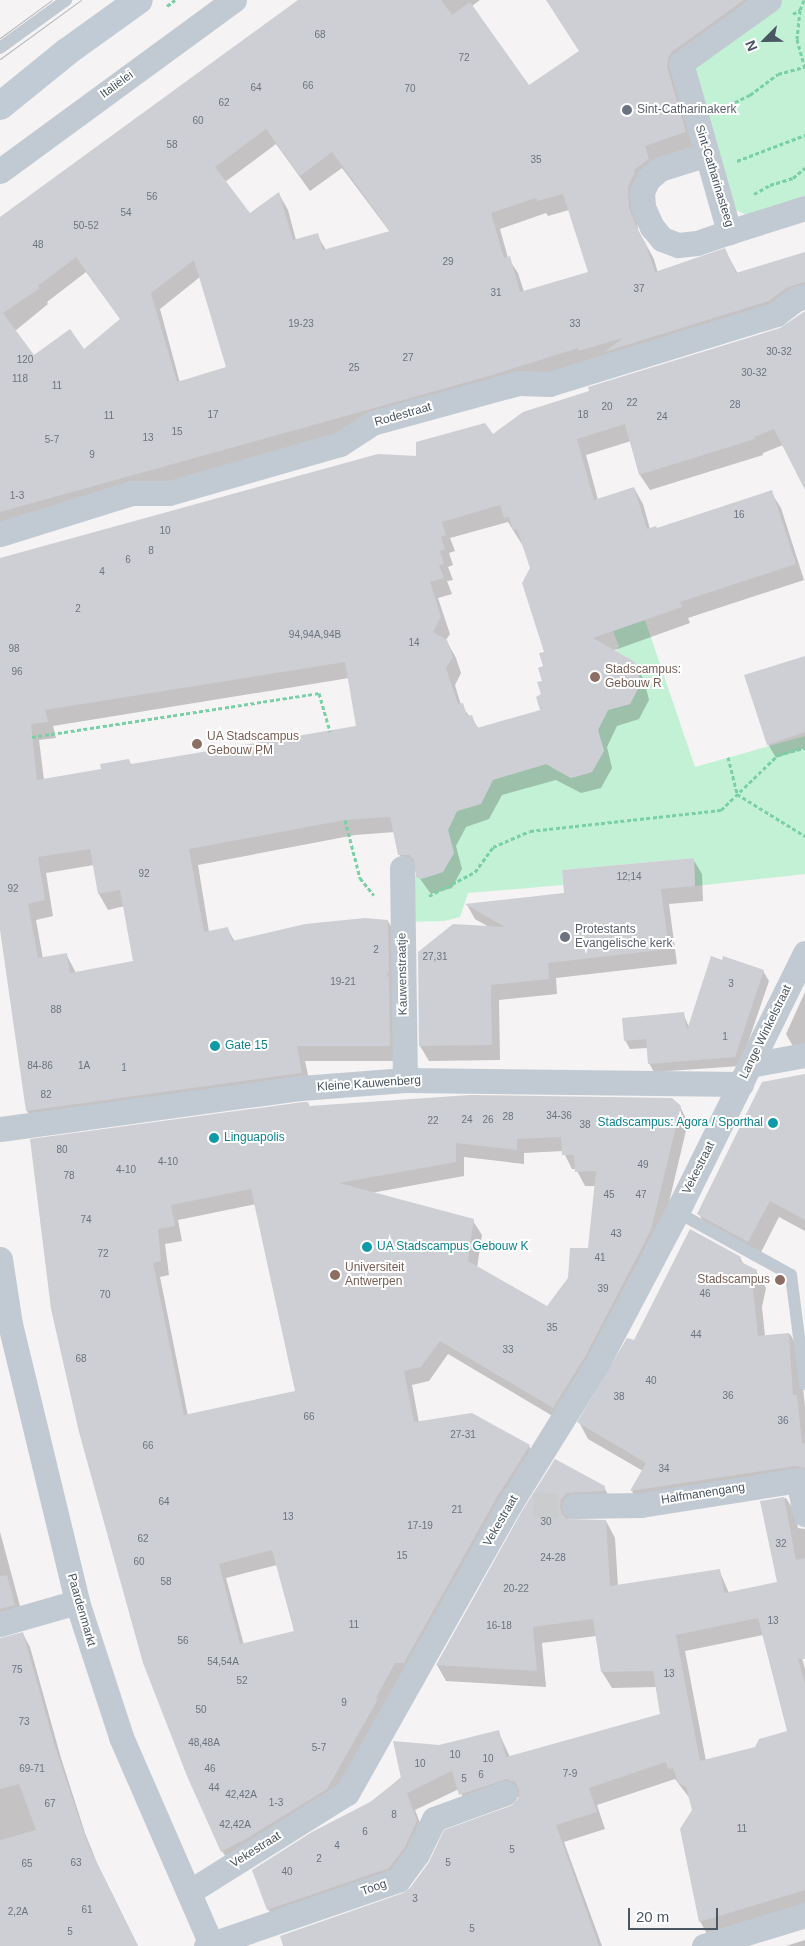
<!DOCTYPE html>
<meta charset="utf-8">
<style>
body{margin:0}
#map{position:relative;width:805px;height:1946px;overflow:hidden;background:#f5f3f3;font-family:Arial,sans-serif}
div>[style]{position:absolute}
.green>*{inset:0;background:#c3f1d5}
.shadow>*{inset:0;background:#0003}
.building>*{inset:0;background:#cdcfd5}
.street-tunnel>*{height:25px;margin-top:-12.5px;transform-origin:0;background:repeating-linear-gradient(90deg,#caccce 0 25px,transparent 0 37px)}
.path>*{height:3px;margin-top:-1.5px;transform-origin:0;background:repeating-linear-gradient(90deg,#7ad0a6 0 4px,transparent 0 6.5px)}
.lane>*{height:12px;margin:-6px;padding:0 6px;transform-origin:6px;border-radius:6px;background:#c1cad2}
.street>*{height:25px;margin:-12.5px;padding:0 12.5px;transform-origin:12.5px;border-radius:12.5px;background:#c1cad2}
.secondary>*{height:28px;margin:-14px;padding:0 14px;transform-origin:14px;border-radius:14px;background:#c1cbd6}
.tram>*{height:1px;margin:-0.5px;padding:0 0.5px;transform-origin:0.5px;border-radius:0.5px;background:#b5b8bd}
.dots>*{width:14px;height:14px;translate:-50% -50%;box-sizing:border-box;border:2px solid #fff;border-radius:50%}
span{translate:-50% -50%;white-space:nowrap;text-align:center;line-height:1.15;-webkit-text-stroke:4px #fff;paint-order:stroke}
.number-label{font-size:10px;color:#6b747e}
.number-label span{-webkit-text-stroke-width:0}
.street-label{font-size:12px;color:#4a5661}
.worship-label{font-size:12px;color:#5b616d}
.left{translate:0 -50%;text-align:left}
.education-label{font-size:12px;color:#785e54}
.right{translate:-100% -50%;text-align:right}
.culture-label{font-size:12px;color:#0d838f}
.north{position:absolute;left:740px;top:15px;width:50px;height:50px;-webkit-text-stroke:4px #fff;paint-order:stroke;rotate:247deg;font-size:14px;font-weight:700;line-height:20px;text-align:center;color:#4a5661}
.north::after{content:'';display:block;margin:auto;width:18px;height:22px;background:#4a5661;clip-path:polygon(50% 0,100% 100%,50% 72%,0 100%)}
.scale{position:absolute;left:628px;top:1908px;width:90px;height:22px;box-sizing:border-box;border:2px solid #4a5661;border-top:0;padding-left:6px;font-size:15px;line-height:18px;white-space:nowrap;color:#4a5661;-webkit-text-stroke:4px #fff;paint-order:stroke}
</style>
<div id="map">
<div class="green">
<div style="clip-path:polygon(779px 0,805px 0,805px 198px,748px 216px,732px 208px,691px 77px,695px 62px)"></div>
<div style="clip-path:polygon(645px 620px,695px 767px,805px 736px,805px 874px,695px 886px,694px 858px,562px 870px,563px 885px,468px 893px,460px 917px,444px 921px,402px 922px,402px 868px,421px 879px,443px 872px,454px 853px,448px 830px,457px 811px,481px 803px,491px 784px,491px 780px,550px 763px,552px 768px,571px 778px,592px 772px,604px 751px,598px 730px,608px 710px,630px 704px,641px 683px,635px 662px,616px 651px,619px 646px,613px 631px)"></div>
</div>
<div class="shadow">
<div style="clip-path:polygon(evenodd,299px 0,480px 0,472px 6px,529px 87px,580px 52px,547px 0,781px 0,681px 67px,694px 148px,636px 209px,638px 230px,654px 259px,658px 273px,725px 250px,738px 274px,805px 253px,805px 300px,0 530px,0 218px,299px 0,276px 144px,310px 191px,342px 168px,390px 232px,326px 250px,317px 235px,296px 240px,288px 210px,279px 194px,249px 215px,225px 182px,276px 144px,299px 0,569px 210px,590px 273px,524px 292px,518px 273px,508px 258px,500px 229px,546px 213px,548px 216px,569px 210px,299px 0,86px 272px,121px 320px,84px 350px,33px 356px,15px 331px,48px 304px,47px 302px,86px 272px,299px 0,200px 277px,227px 368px,180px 383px,160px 309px,200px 277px)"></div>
<div style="clip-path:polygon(evenodd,805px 314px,805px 488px,783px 445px,763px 453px,763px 455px,650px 490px,640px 475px,631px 441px,586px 455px,598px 500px,634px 488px,643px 504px,650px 529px,656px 529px,771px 492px,781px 508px,804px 580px,688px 618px,690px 623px,612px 651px,634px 663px,644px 680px,649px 700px,639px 719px,617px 726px,607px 747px,612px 768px,601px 788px,581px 793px,556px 780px,502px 795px,489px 819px,466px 827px,456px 846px,462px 869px,452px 888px,431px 894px,418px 876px,417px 871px,408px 870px,399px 854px,395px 832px,355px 835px,198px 865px,209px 932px,227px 928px,235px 942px,388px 921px,397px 937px,399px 1061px,305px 1061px,311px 1089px,36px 1126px,27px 1111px,0 921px,0 560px,417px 458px,493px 436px,781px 329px,805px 314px,508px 522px,523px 546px,531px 568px,545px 653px,541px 711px,479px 729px,461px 705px,455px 685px,461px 673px,456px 658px,446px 640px,450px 634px,438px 598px,452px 594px,447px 581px,453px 580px,448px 567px,453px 565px,449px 553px,455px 551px,450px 538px,508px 522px,805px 314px,349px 678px,357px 727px,44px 780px,39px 740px,56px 738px,53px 726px,349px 678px,805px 314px,94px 865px,99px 894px,108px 910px,125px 906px,135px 962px,76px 973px,66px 954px,43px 959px,36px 920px,53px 916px,46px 873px,94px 865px)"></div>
<div style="clip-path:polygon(805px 657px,805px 748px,776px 758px,768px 744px)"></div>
<div style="clip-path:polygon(693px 859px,702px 874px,703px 901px,669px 904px,677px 964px,556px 978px,557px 994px,499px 1000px,500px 1060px,429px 1061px,420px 1046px,489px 927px,475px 919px,467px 905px,565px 894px)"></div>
<div style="clip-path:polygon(763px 971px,769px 981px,740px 1066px,654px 1072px,649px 1063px,648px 1048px,630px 1049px,625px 1040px,683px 1013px,689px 1027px)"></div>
<div style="clip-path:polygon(805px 992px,805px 1049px,795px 1050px,786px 1034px)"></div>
<div style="clip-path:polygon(805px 1075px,805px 1231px,779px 1217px,758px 1258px,708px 1230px,699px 1214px)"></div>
<div style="clip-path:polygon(evenodd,308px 1103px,310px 1107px,680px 1107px,688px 1122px,659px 1245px,561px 1421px,448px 1354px,429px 1381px,412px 1385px,419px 1423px,529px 1446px,537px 1460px,334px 1803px,231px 1865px,222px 1851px,32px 1140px,308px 1103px,563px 1151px,572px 1169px,576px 1169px,585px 1186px,596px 1186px,589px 1249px,547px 1308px,477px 1268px,482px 1235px,473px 1221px,371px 1193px,464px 1176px,464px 1157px,524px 1164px,524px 1153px,563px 1151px,308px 1103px,256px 1204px,297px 1392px,188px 1416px,160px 1277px,169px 1275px,165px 1244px,182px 1241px,178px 1220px,256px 1204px,308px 1103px,277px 1565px,295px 1632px,244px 1645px,226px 1578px,277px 1565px)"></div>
<div style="clip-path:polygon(740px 1258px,745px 1266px,756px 1271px,766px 1288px,762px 1307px,765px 1336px,790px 1334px,799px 1350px,805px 1407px,805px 1484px,641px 1507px,632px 1491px,643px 1471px,588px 1439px,579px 1422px,635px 1342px)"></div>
<div style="clip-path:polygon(evenodd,555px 1460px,604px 1487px,613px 1504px,570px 1516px,569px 1520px,606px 1521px,615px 1538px,618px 1586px,719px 1570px,729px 1593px,778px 1583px,762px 1502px,786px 1498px,796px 1514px,798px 1528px,805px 1529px,805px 1630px,795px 1633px,805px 1669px,805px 1909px,709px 1938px,700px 1921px,693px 1810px,691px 1800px,675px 1779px,597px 1805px,605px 1829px,564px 1842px,602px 1946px,285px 1946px,404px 1894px,511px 1807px,520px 1797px,510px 1796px,470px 1810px,459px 1789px,415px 1810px,426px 1838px,414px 1863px,278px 1926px,268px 1909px,370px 1803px,439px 1746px,498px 1731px,510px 1757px,661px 1715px,657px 1687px,612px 1688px,602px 1672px,596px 1636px,542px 1643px,546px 1687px,446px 1681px,437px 1665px,523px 1512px,555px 1460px,763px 1635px,789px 1732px,756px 1748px,706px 1761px,685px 1651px,763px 1635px)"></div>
<div style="clip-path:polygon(0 1532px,23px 1617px,0 1625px)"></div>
<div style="clip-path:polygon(23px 1634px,30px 1647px,61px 1758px,85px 1833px,97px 1863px,138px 1946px,0 1946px,0 1639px)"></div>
<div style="clip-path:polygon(805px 1940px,805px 1946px,786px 1946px)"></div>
</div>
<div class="building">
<div style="clip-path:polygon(evenodd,298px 0,441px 0,452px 15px,470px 2px,529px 85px,579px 51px,546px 0,744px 0,673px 51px,668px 58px,667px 67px,686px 132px,645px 146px,649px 159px,634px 170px,635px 172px,628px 187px,629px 208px,639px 233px,645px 242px,655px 272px,725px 248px,736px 273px,805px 252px,805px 282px,788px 287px,769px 301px,604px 352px,623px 338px,578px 351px,578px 348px,486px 377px,0 512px,0 217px,298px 0,266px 129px,300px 176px,332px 152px,390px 231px,323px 250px,318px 233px,293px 240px,279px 192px,250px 213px,215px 167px,266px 129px,298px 0,563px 194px,588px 272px,520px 292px,510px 256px,504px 258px,491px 213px,536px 198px,537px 201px,563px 194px,298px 0,76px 257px,120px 319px,84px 349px,70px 329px,34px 355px,3px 313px,40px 288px,38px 286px,76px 257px,298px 0,194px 260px,226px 367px,177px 382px,151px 293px,194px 260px)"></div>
<div style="clip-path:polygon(evenodd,805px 311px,805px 490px,774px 429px,754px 437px,755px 439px,639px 475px,625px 424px,577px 439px,594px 500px,634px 487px,647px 529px,656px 526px,657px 528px,772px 490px,796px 564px,680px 602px,682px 607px,593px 638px,635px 662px,641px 683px,630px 704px,608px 710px,598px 730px,604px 751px,592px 772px,571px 778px,546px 764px,493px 780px,481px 804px,457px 811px,448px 830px,454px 853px,443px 872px,421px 879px,416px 877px,414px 860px,409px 855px,398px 855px,390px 817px,345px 820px,189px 849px,204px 932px,228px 927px,232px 941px,305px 924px,365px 918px,388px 920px,389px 971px,385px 978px,389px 975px,390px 1046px,297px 1046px,302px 1073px,26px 1111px,0 930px,0 558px,378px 454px,416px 456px,416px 442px,485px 423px,493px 434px,523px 412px,589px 391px,588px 387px,780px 328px,805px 311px,500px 505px,504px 518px,509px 517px,513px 530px,517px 529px,530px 568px,522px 583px,544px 652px,539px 653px,543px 666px,538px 668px,542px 681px,537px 682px,541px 694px,536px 697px,540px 710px,477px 728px,472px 715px,467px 716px,463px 703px,458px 704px,446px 668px,453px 657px,447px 640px,433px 632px,441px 617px,430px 582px,444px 578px,439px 565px,444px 564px,440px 551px,445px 549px,441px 537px,446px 535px,442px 522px,500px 505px,805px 311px,345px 662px,356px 726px,131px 764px,129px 759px,100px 764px,101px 769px,37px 780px,31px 724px,48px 722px,45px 710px,345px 662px,805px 311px,90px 849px,98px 894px,120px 890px,133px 961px,70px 973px,67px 953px,38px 958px,28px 904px,45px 900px,38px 857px,90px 849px)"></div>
<div style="clip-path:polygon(805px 656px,805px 732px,767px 745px,744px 675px)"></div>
<div style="clip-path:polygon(694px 858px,695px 886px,661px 889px,669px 949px,548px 963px,549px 979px,491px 985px,492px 1045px,419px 1046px,418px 952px,453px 924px,505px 927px,465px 904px,564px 893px,562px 870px)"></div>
<div style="clip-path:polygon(711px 956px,722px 960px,723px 956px,764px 970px,735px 1057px,648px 1064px,646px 1039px,624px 1041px,622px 1018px,684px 1012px,687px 1030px)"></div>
<div style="clip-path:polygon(805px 1074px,805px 1220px,770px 1201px,748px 1242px,697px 1214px,762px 1082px)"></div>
<div style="clip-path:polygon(evenodd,470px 1095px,672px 1098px,681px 1106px,651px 1230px,586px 1355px,553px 1408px,440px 1341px,421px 1367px,404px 1371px,414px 1422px,472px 1413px,530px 1445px,497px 1497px,404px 1663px,395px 1663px,376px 1698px,378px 1699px,327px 1789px,241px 1842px,241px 1841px,221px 1852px,187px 1776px,143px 1663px,79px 1432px,51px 1309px,30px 1139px,303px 1102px,308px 1102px,309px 1106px,470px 1095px,561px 1137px,562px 1155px,574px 1155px,575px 1172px,596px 1171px,588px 1248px,570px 1248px,568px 1278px,547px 1306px,468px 1261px,474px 1219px,339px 1183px,456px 1162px,456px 1143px,517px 1150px,517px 1139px,561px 1137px,470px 1095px,251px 1189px,295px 1391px,184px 1415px,153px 1263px,161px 1261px,158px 1229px,175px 1226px,171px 1205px,251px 1189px,470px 1095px,272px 1550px,294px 1631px,240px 1644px,219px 1564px,272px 1550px)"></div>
<div style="clip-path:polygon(690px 1229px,741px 1257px,739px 1261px,757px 1270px,753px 1289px,758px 1336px,789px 1333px,793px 1395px,797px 1395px,802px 1443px,805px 1443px,805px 1468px,796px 1466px,630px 1491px,646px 1463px,577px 1422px,627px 1338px,634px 1340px)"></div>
<div style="clip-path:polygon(evenodd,555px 1459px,605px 1486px,605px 1491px,567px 1493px,561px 1499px,560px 1507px,562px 1514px,567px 1519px,606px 1520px,610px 1586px,720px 1569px,724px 1593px,777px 1582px,760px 1501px,784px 1497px,796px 1560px,805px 1558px,805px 1659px,798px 1659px,805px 1684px,805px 1890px,699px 1922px,680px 1829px,692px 1810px,686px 1787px,678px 1783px,673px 1768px,668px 1769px,666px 1762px,589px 1788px,597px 1812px,556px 1825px,599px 1946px,283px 1946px,280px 1936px,403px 1893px,410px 1888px,429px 1862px,444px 1830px,510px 1806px,516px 1803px,519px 1796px,519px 1789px,515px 1782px,507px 1779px,459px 1795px,452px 1771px,407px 1793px,417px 1821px,405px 1847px,389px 1868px,267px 1910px,252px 1870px,312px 1832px,370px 1802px,401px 1778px,393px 1741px,439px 1745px,499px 1730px,506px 1757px,660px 1714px,653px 1671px,601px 1672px,593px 1619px,533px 1627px,537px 1671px,436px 1665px,522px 1511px,555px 1459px,758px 1618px,787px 1731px,759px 1739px,755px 1747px,700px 1761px,676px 1635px,758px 1618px)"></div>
<div style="clip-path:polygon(7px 1575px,15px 1605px,0 1609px,0 1576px)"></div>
<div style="clip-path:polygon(23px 1632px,54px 1743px,79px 1818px,90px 1849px,138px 1946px,0 1946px,0 1840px,36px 1830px,19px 1784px,0 1789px,0 1638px)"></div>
</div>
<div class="street-tunnel">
<div style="left:533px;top:1505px;width:41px;rotate:1.4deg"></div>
</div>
<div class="path">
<div style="left:804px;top:0;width:11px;rotate:112deg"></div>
<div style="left:800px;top:10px;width:29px;rotate:96deg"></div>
<div style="left:797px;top:39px;width:31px;rotate:75deg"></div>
<div style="left:167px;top:6px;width:10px;rotate:-37deg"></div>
<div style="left:793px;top:14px;width:8px;rotate:-30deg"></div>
<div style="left:723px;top:108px;width:30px;rotate:-26deg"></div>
<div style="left:750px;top:95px;width:35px;rotate:-37deg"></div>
<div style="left:778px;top:74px;width:27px;rotate:-15deg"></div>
<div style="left:737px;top:161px;width:73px;rotate:-20.9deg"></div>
<div style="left:754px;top:194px;width:18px;rotate:-29deg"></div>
<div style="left:770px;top:185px;width:24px;rotate:-17deg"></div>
<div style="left:793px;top:178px;width:16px;rotate:-40deg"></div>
<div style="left:32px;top:737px;width:290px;rotate:-8.7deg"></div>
<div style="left:319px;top:693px;width:40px;rotate:74deg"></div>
<div style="left:728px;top:757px;width:38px;rotate:76deg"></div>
<div style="left:737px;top:794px;width:80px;rotate:31.7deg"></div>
<div style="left:345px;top:820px;width:60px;rotate:75.5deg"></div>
<div style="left:360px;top:878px;width:22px;rotate:51deg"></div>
<div style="left:429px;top:896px;width:52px;rotate:-27.6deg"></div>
<div style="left:475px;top:872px;width:31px;rotate:-54deg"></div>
<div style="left:493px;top:847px;width:40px;rotate:-23.4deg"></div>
<div style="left:530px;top:831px;width:192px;rotate:-6.3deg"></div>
<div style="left:721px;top:810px;width:79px;rotate:-44deg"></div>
<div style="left:778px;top:755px;width:28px;rotate:-15deg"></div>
</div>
<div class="lane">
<div style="left:0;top:48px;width:82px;rotate:-36deg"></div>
<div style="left:677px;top:1212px;width:130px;rotate:28.9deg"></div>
<div style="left:791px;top:1275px;width:110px;rotate:82.7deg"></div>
</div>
<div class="street">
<div style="left:769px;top:0;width:108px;rotate:144.4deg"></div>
<div style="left:681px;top:63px;width:176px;rotate:74.1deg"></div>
<div style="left:729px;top:232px;width:80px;rotate:-17.5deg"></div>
<div style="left:707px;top:154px;width:49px;rotate:162.3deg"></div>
<div style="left:660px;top:169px;width:16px;rotate:140deg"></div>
<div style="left:648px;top:179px;width:14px;rotate:115deg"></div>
<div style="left:642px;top:192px;width:15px;rotate:86deg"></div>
<div style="left:643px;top:207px;width:22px;rotate:66deg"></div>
<div style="left:652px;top:227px;width:16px;rotate:50deg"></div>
<div style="left:662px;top:239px;width:17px;rotate:21deg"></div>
<div style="left:678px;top:245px;width:19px;rotate:-6deg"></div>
<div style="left:697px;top:243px;width:34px;rotate:-19deg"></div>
<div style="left:0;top:171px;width:290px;rotate:-36.2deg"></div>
<div style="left:0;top:534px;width:138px;rotate:-17.3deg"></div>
<div style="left:132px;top:493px;width:37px"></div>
<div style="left:169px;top:493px;width:178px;rotate:-16deg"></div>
<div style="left:340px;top:444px;width:38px;rotate:-33deg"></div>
<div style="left:372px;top:423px;width:151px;rotate:-15.3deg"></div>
<div style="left:518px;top:383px;width:31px;rotate:2deg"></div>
<div style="left:549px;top:384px;width:238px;rotate:-17.1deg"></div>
<div style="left:776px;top:314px;width:25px;rotate:-37deg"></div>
<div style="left:796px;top:299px;width:9px;rotate:-18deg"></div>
<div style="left:402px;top:868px;width:212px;rotate:89.2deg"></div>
<div style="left:750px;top:1065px;width:56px;rotate:-10.3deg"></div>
<div style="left:0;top:1129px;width:304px;rotate:-7.8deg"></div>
<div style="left:301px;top:1088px;width:104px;rotate:-4.4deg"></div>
<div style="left:405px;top:1080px;width:336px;rotate:0.7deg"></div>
<div style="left:0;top:1259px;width:66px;rotate:81.3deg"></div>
<div style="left:10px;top:1324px;width:286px;rotate:76.4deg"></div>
<div style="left:77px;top:1602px;width:142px;rotate:71.9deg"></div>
<div style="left:121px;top:1737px;width:228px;rotate:66.5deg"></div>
<div style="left:574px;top:1506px;width:67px;rotate:-0.9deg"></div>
<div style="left:641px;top:1505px;width:159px;rotate:-9deg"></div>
<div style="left:798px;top:1480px;width:35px;rotate:78deg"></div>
<div style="left:0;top:1624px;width:80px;rotate:-15.9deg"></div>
<div style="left:189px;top:1892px;width:186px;rotate:-32.1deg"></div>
<div style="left:347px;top:1793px;width:332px;rotate:-60.6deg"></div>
<div style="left:510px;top:1504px;width:167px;rotate:-58.2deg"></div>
<div style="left:598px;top:1362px;width:170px;rotate:-62.2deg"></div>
<div style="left:677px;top:1212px;width:289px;rotate:-63.7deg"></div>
<div style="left:206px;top:1946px;width:203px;rotate:-19deg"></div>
<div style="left:398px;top:1880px;width:32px;rotate:-54deg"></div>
<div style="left:417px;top:1854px;width:39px;rotate:-64deg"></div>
<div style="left:434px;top:1819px;width:76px;rotate:-20.1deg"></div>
<div style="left:704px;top:1946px;width:106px;rotate:-17.1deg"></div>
</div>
<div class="secondary">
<div style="left:0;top:106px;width:87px;rotate:-39deg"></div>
<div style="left:68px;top:51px;width:87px;rotate:-35.7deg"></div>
</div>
<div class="tram">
<div style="left:0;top:38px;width:64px;rotate:-36.2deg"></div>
<div style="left:0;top:59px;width:100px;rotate:-36.1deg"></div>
</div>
<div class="dots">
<div style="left:627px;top:110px;background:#6b7280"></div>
<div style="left:595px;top:677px;background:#8d6e63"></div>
<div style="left:197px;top:744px;background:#8d6e63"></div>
<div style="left:565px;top:937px;background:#6b7280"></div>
<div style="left:215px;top:1046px;background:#0f9aa8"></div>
<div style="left:773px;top:1123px;background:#0f9aa8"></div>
<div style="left:214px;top:1138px;background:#0f9aa8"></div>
<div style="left:367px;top:1247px;background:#0f9aa8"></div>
<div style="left:335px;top:1275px;background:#8d6e63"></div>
<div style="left:780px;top:1280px;background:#8d6e63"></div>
</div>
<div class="number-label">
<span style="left:320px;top:35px">68</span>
<span style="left:464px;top:58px">72</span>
<span style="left:308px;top:86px">66</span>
<span style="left:256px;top:88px">64</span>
<span style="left:410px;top:89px">70</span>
<span style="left:224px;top:103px">62</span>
<span style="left:198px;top:121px">60</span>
<span style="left:172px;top:145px">58</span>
<span style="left:536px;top:160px">35</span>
<span style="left:152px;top:197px">56</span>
<span style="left:126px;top:213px">54</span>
<span style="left:86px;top:226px">50-52</span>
<span style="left:38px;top:245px">48</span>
<span style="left:448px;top:262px">29</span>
<span style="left:639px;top:289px">37</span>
<span style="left:496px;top:293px">31</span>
<span style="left:301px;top:324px">19-23</span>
<span style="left:575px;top:324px">33</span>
<span style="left:779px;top:352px">30-32</span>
<span style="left:408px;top:358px">27</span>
<span style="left:25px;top:360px">120</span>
<span style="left:354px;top:368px">25</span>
<span style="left:754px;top:373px">30-32</span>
<span style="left:20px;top:379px">118</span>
<span style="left:57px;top:386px">11</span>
<span style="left:632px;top:403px">22</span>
<span style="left:735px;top:405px">28</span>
<span style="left:607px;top:407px">20</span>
<span style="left:213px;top:415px">17</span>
<span style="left:583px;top:415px">18</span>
<span style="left:109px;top:416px">11</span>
<span style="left:662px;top:417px">24</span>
<span style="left:177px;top:432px">15</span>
<span style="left:148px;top:438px">13</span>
<span style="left:52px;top:440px">5-7</span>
<span style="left:92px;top:455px">9</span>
<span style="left:17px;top:496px">1-3</span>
<span style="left:739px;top:515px">16</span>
<span style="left:165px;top:531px">10</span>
<span style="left:151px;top:551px">8</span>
<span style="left:128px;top:560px">6</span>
<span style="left:102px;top:572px">4</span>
<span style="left:78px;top:609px">2</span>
<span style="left:315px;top:635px">94,94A,94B</span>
<span style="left:414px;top:643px">14</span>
<span style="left:14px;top:649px">98</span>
<span style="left:17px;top:672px">96</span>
<span style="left:144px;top:874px">92</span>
<span style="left:629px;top:877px">12;14</span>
<span style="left:13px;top:889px">92</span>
<span style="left:376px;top:950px">2</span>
<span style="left:435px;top:957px">27,31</span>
<span style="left:343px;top:982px">19-21</span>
<span style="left:731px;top:984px">3</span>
<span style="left:56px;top:1010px">88</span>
<span style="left:725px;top:1037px">1</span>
<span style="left:40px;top:1066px">84-86</span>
<span style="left:84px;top:1066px">1A</span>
<span style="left:124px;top:1068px">1</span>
<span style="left:46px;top:1095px">82</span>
<span style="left:559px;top:1116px">34-36</span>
<span style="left:508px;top:1117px">28</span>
<span style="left:467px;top:1120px">24</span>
<span style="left:488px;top:1120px">26</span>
<span style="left:433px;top:1121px">22</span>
<span style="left:585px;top:1125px">38</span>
<span style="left:62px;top:1150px">80</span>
<span style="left:168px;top:1162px">4-10</span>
<span style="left:643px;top:1165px">49</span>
<span style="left:126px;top:1170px">4-10</span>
<span style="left:69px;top:1176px">78</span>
<span style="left:609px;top:1195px">45</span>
<span style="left:641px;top:1195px">47</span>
<span style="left:86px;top:1220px">74</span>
<span style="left:616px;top:1234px">43</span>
<span style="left:103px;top:1254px">72</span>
<span style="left:600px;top:1258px">41</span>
<span style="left:603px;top:1289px">39</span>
<span style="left:705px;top:1294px">46</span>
<span style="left:105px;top:1295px">70</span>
<span style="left:552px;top:1328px">35</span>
<span style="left:696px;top:1335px">44</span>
<span style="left:508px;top:1350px">33</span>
<span style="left:81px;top:1359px">68</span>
<span style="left:651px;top:1381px">40</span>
<span style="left:728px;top:1396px">36</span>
<span style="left:619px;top:1397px">38</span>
<span style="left:309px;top:1417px">66</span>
<span style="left:783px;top:1421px">36</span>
<span style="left:463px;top:1435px">27-31</span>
<span style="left:148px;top:1446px">66</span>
<span style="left:664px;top:1469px">34</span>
<span style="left:164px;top:1502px">64</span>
<span style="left:457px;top:1510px">21</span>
<span style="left:288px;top:1517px">13</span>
<span style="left:546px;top:1522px">30</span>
<span style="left:420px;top:1526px">17-19</span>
<span style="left:143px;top:1539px">62</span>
<span style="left:781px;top:1544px">32</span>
<span style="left:402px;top:1556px">15</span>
<span style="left:553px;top:1558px">24-28</span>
<span style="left:139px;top:1562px">60</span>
<span style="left:166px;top:1582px">58</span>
<span style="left:516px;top:1589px">20-22</span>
<span style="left:773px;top:1621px">13</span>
<span style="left:354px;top:1625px">11</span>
<span style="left:499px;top:1626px">16-18</span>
<span style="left:183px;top:1641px">56</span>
<span style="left:223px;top:1662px">54,54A</span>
<span style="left:17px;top:1670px">75</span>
<span style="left:669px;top:1674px">13</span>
<span style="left:242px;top:1681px">52</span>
<span style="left:344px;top:1703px">9</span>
<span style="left:201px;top:1710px">50</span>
<span style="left:24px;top:1722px">73</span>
<span style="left:204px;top:1743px">48,48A</span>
<span style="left:319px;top:1748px">5-7</span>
<span style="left:455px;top:1755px">10</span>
<span style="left:488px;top:1759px">10</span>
<span style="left:420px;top:1764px">10</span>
<span style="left:32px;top:1769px">69-71</span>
<span style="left:210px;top:1769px">46</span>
<span style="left:570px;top:1774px">7-9</span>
<span style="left:481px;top:1775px">6</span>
<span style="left:464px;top:1779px">5</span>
<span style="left:214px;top:1788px">44</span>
<span style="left:241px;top:1795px">42,42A</span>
<span style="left:276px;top:1803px">1-3</span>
<span style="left:50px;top:1804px">67</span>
<span style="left:394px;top:1815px">8</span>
<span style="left:235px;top:1825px">42,42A</span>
<span style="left:742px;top:1829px">11</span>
<span style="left:365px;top:1832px">6</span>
<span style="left:337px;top:1846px">4</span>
<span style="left:512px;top:1850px">5</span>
<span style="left:319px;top:1859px">2</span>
<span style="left:76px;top:1863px">63</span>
<span style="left:448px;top:1863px">5</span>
<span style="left:27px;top:1864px">65</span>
<span style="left:287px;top:1872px">40</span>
<span style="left:415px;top:1899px">3</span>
<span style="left:87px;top:1910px">61</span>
<span style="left:18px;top:1912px">2,2A</span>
<span style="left:472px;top:1929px">5</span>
<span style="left:70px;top:1932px">5</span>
</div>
<div class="street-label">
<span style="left:117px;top:85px;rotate:-36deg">Italiëlei</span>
<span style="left:714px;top:176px;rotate:73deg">Sint-Catharinasteeg</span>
<span style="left:403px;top:415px;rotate:-16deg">Rodestraat</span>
<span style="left:403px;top:974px;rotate:-91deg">Kauwenstraatje</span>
<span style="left:766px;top:1032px;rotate:-64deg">Lange Winkelstraat</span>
<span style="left:369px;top:1084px;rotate:-4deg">Kleine Kauwenberg</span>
<span style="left:699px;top:1168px;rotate:-63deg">Vekestraat</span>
<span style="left:703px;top:1494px;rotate:-9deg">Halfmanengang</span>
<span style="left:501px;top:1521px;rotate:-60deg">Vekestraat</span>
<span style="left:81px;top:1610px;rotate:74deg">Paardenmarkt</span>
<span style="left:256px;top:1850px;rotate:-32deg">Vekestraat</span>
<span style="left:374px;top:1888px;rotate:-19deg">Toog</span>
</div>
<div class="worship-label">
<span class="left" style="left:637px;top:110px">Sint-Catharinakerk</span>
<span class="left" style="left:575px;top:937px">Protestants<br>Evangelische kerk</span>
</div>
<div class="education-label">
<span class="left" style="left:605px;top:677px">Stadscampus:<br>Gebouw R</span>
<span class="left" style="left:207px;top:744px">UA Stadscampus<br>Gebouw PM</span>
<span class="left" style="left:345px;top:1275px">Universiteit<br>Antwerpen</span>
<span class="right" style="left:770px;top:1280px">Stadscampus</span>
</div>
<div class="culture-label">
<span class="left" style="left:225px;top:1046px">Gate 15</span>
<span class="right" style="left:763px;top:1123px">Stadscampus: Agora / Sporthal</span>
<span class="left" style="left:224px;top:1138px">Linguapolis</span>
<span class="left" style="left:377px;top:1247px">UA Stadscampus Gebouw K</span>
</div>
<div class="north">N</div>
<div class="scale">20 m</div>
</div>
